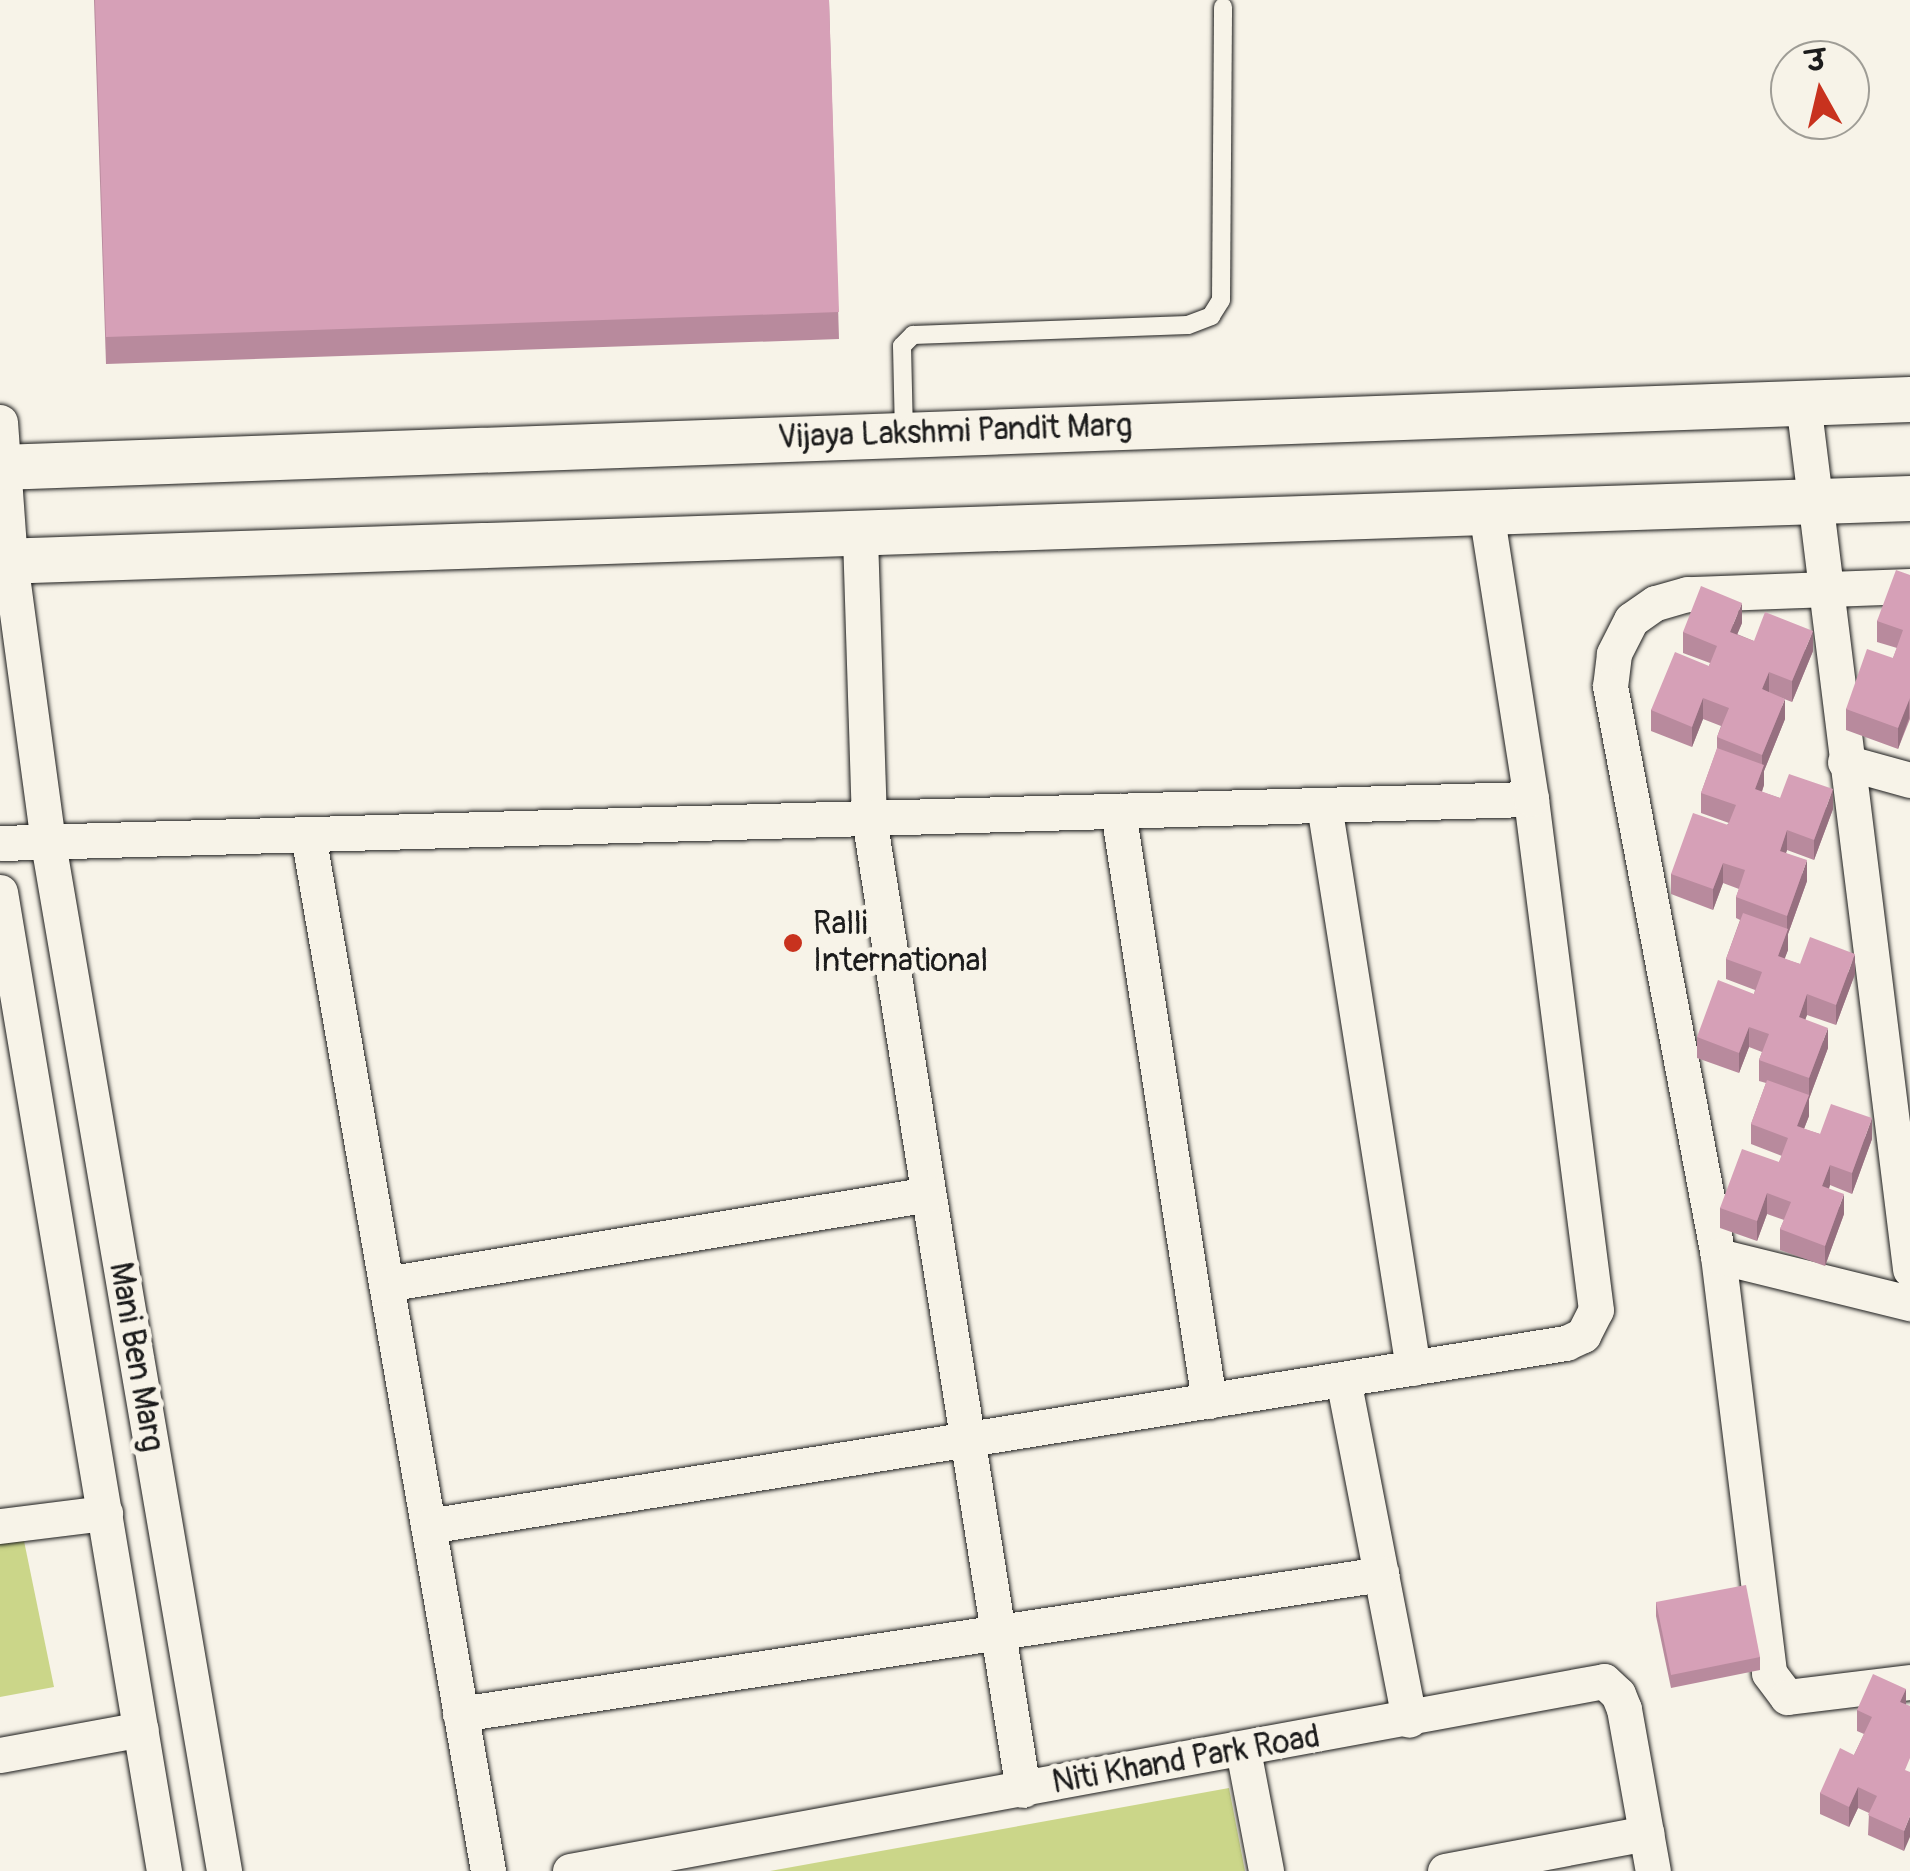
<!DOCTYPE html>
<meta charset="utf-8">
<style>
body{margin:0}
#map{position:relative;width:1910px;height:1871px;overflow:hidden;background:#f7f3e8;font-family:Pangolin,"Playpen Sans Deva",sans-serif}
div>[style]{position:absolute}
.green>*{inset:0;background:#cbd689}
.roads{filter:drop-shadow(0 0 2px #1c1c1c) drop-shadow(0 0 2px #1c1c1c)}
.service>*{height:18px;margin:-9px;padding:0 9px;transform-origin:9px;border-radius:9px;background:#f7f3e8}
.minor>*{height:35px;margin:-17.5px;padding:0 17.5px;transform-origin:17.5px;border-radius:17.5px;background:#f7f3e8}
.tertiary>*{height:45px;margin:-22.5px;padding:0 22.5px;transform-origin:22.5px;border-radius:22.5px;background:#f7f3e8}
.wall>*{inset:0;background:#b88a9d}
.shaded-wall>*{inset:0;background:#967080}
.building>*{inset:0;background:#d6a0b7}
.dots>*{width:28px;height:28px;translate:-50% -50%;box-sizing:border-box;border:5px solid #f7f3e8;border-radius:50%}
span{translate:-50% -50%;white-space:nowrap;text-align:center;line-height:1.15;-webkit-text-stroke:10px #f7f3e8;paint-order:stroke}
.street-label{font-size:32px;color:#1c1c1c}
.poi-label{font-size:32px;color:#1c1c1c}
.left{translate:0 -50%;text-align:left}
.north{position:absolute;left:1770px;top:40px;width:100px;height:100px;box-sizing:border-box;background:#f7f3e8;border:2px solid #9f9d96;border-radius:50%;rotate:352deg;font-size:28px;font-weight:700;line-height:40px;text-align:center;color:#1c1c1c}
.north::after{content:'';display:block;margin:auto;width:35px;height:45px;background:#c8321e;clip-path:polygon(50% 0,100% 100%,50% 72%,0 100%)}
</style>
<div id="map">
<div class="green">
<div style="clip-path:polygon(23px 1536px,54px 1687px,0 1697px,0 1539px)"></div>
<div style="clip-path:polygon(1229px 1788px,1245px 1871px,770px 1871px)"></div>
</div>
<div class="roads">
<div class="service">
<div style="left:904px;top:434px;width:88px;rotate:-91.3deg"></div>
<div style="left:902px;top:346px;width:16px;rotate:-45deg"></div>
<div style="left:913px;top:335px;width:275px;rotate:-2.1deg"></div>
<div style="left:1188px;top:325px;width:25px;rotate:-21deg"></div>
<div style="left:1211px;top:316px;width:19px;rotate:-58deg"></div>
<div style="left:1221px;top:300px;width:293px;rotate:-89.6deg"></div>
</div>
<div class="minor">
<div style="left:1803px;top:402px;width:874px;rotate:82.96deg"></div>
<div style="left:0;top:422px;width:139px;rotate:85.9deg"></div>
<div style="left:10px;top:561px;width:285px;rotate:82.3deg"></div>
<div style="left:48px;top:843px;width:1043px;rotate:80.28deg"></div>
<div style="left:860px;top:536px;width:282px;rotate:88.2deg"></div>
<div style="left:869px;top:818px;width:984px;rotate:81deg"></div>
<div style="left:1910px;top:586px;width:223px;rotate:177.9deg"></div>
<div style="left:1687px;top:594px;width:33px;rotate:164deg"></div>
<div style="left:1655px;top:603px;width:29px;rotate:145deg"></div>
<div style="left:1631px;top:620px;width:38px;rotate:117deg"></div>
<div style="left:1614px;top:654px;width:32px;rotate:97deg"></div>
<div style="left:1610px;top:686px;width:580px;rotate:79.27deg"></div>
<div style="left:1718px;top:1256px;width:420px;rotate:83deg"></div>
<div style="left:1769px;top:1673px;width:30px;rotate:53deg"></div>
<div style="left:1787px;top:1697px;width:124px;rotate:-7deg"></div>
<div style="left:1845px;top:762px;width:67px;rotate:15.5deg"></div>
<div style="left:1324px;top:805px;width:570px;rotate:81.02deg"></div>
<div style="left:1118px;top:811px;width:597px;rotate:81.23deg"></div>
<div style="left:308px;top:835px;width:1052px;rotate:80.14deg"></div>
<div style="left:0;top:843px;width:1532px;rotate:-1.65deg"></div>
<div style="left:0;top:892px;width:993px;rotate:80.49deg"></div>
<div style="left:1718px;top:1256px;width:198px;rotate:13.8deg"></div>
<div style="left:386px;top:1284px;width:550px;rotate:-9.41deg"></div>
<div style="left:1343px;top:1379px;width:347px;rotate:79deg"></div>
<div style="left:0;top:1526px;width:106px;rotate:-7.1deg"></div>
<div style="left:428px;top:1526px;width:1153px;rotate:-9.14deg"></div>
<div style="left:1566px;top:1343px;width:19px;rotate:-25deg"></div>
<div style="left:1583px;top:1335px;width:28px;rotate:-63deg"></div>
<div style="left:1596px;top:1310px;width:515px;rotate:-97.25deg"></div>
<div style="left:1531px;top:799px;width:290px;rotate:-98.9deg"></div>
<div style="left:460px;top:1714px;width:932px;rotate:-8.64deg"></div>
<div style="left:1243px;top:1750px;width:123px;rotate:79.2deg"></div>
<div style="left:0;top:1755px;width:143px;rotate:-10.4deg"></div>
<div style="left:570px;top:1871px;width:1051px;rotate:-10.41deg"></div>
<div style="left:1604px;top:1681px;width:19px;rotate:43deg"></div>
<div style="left:1618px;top:1694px;width:16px;rotate:68deg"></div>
<div style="left:1624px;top:1709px;width:165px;rotate:79.9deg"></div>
<div style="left:1445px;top:1871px;width:205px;rotate:-10.7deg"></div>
</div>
<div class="tertiary">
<div style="left:0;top:467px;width:1911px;rotate:-2.04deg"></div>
<div style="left:0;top:561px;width:1911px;rotate:-1.89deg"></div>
</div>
</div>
<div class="wall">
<div style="clip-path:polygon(94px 0,829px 0,839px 339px,106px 364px)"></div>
<div style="clip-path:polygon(1910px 575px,1910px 719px,1898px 749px,1846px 730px,1846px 709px,1893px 658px,1897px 648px,1877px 642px,1877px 621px)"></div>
<div style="clip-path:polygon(1742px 623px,1737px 634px,1754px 641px,1813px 651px,1792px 702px,1779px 697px,1785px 719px,1764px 771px,1764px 785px,1762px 792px,1780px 798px,1833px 809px,1814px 860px,1787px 850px,1786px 853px,1807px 881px,1788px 934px,1788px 950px,1784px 959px,1800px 964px,1855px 974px,1836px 1025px,1807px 1015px,1805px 1019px,1828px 1048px,1809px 1099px,1809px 1116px,1804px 1129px,1820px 1134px,1872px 1139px,1852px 1194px,1830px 1185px,1829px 1189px,1844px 1214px,1825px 1266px,1780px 1250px,1780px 1229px,1784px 1220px,1767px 1214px,1757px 1241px,1720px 1228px,1720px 1208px,1779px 1162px,1782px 1156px,1751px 1144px,1751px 1124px,1766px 1083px,1759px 1081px,1759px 1060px,1762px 1052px,1749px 1047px,1739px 1073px,1697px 1058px,1697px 1037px,1754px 994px,1755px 990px,1726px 979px,1726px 959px,1740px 920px,1736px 918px,1736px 897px,1739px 889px,1723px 883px,1713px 910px,1671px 894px,1671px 874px,1729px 823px,1701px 813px,1701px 793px,1717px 749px,1717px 737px,1721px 726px,1703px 719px,1692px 747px,1651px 731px,1651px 710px,1709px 666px,1710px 663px,1683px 653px,1683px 632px)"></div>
<div style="clip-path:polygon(1656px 1602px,1760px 1657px,1760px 1670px,1671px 1688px,1656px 1616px)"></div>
<div style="clip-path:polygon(1906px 1689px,1904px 1851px,1868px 1835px,1869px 1813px,1858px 1808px,1849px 1827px,1820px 1814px,1820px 1793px,1854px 1755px,1864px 1734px,1857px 1731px,1857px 1710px)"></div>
</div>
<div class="shaded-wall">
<div style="clip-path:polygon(1742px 603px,1742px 623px,1730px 652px,1730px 632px)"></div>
<div style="clip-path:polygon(1813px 631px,1813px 651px,1792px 702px,1792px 681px)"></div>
<div style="clip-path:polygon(1769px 672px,1769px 693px,1762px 689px)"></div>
<div style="clip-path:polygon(1703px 698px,1703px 719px,1692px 747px,1692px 727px)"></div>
<div style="clip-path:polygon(1909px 698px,1909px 718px,1898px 749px,1898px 728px)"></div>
<div style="clip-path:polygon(1785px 699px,1785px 719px,1764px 771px,1764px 785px,1755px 810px,1755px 789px,1762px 770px,1762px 755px)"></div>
<div style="clip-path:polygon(1833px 789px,1833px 809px,1814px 860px,1814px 840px)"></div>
<div style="clip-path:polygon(1787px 830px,1787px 850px,1780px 871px,1780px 851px)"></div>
<div style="clip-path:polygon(1807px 860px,1807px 881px,1788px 934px,1788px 950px,1778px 977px,1778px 956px,1787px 931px,1787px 916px)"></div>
<div style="clip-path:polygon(1723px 863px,1723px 883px,1713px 910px,1713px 889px)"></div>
<div style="clip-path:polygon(1855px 954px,1855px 974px,1836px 1025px,1836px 1005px)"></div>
<div style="clip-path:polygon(1807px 994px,1807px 1015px,1799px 1037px,1799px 1017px)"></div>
<div style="clip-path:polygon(1749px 1027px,1749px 1047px,1739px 1073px,1739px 1053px)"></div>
<div style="clip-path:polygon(1828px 1028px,1828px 1048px,1809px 1099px,1809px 1078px)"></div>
<div style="clip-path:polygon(1809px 1095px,1809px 1116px,1797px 1146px,1797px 1126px)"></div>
<div style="clip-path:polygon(1872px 1118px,1872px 1139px,1852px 1194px,1852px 1173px)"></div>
<div style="clip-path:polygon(1830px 1165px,1830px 1185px,1822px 1207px,1822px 1186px)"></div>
<div style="clip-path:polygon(1767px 1193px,1767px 1214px,1757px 1241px,1757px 1221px)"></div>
<div style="clip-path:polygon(1844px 1194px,1844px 1214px,1825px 1266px,1825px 1246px)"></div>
<div style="clip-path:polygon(1906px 1689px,1906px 1709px,1900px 1702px)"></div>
<div style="clip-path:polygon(1858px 1787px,1858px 1808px,1849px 1827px,1849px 1807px)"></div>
<div style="clip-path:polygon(1910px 1816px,1910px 1837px,1904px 1851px,1904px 1831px)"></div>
</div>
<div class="building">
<div style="clip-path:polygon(95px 0,829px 0,839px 312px,106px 337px)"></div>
<div style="clip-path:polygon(1896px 570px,1910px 575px,1910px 698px,1898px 728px,1846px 709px,1867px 649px,1893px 658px,1903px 630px,1877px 621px)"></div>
<div style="clip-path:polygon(1701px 586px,1742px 603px,1730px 632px,1754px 641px,1765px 612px,1813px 631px,1792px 681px,1769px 672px,1762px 689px,1785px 699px,1762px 755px,1717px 737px,1729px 708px,1703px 698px,1692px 727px,1651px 710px,1675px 652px,1709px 666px,1717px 646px,1683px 632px)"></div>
<div style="clip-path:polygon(1717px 748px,1764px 765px,1755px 789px,1780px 798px,1789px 774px,1833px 789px,1814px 840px,1787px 830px,1780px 851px,1807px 860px,1787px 916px,1736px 897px,1745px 870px,1723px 863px,1713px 889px,1671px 874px,1693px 813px,1728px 825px,1736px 805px,1701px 793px)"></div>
<div style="clip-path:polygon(1743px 913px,1788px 929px,1778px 956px,1800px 964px,1810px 937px,1855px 954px,1836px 1005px,1807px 994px,1799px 1017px,1828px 1028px,1809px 1078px,1759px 1060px,1769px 1034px,1749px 1027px,1739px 1053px,1697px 1037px,1718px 980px,1754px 994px,1762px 972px,1726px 959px)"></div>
<div style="clip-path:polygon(1767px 1080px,1809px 1095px,1797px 1126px,1820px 1134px,1831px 1104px,1872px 1118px,1852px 1173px,1830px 1165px,1822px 1186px,1844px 1194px,1825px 1246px,1780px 1229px,1791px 1202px,1767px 1193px,1757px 1221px,1720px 1208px,1742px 1149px,1779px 1162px,1788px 1138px,1751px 1124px)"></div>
<div style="clip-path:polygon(1746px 1585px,1760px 1657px,1671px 1675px,1656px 1602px)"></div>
<div style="clip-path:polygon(1873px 1674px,1906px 1689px,1900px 1702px,1910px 1706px,1910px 1758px,1905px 1770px,1910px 1772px,1910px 1816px,1904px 1831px,1868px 1815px,1877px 1796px,1858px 1787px,1849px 1807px,1820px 1793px,1840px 1748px,1854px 1755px,1872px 1717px,1857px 1710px)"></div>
</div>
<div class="dots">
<div style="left:793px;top:943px;background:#c8321e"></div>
</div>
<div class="street-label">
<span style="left:955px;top:432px;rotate:-2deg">Vijaya Lakshmi Pandit Marg</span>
<span style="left:136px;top:1357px;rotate:80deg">Mani Ben Marg</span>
<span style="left:1186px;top:1760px;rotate:-10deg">Niti Khand Park Road</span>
</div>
<div class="poi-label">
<span class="left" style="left:813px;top:943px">Ralli<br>International</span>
</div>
<div class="north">उ</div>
</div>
